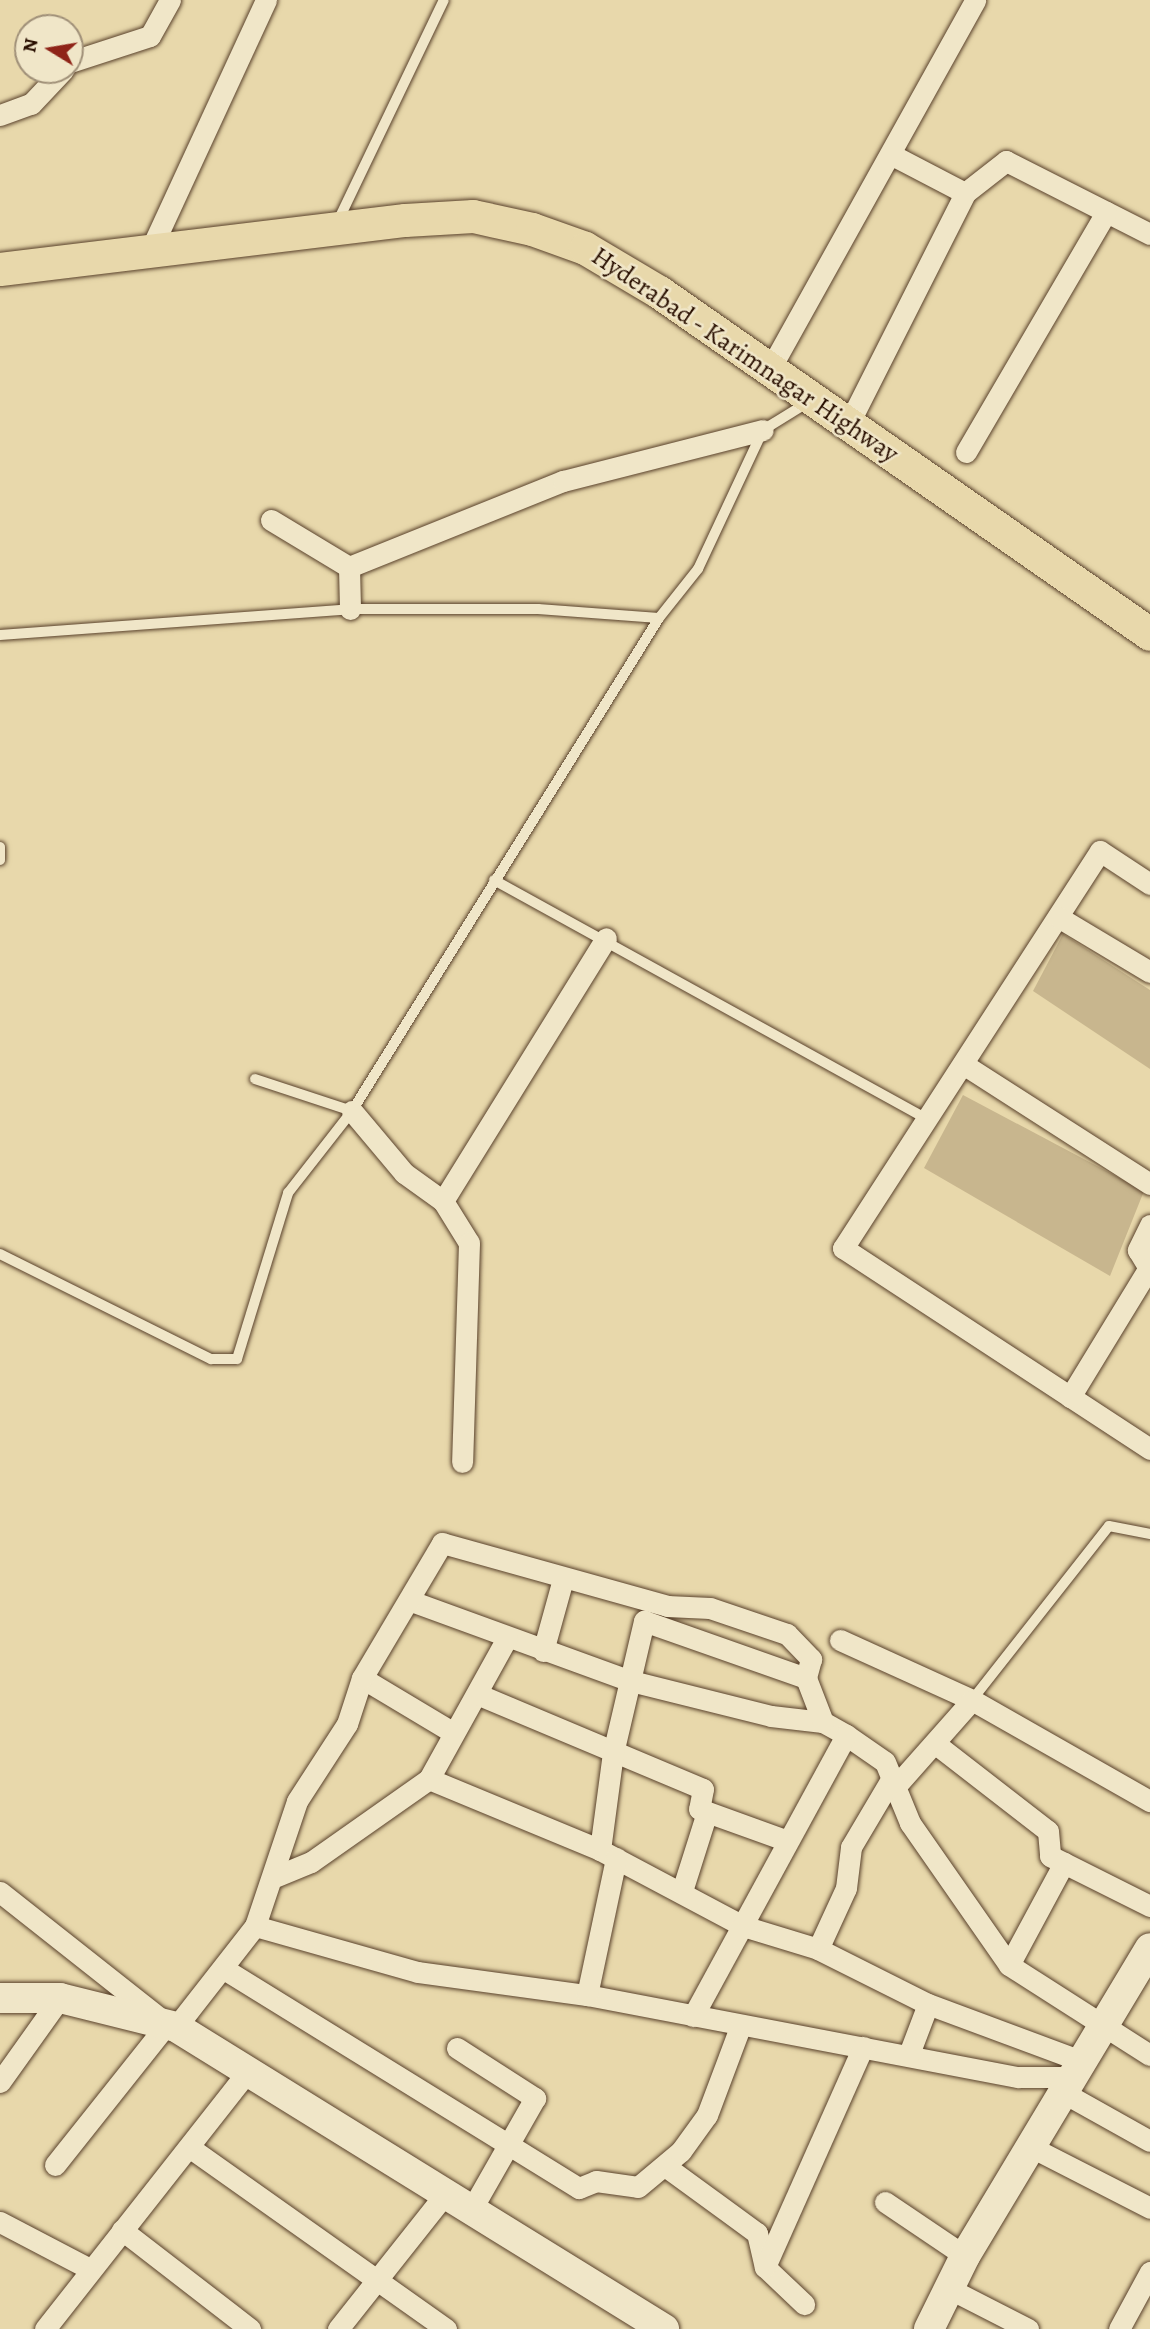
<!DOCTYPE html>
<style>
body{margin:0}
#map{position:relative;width:1150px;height:2329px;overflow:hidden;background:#e8d8ab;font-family:Alegreya,serif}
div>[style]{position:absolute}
.green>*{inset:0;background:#c8b68e}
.roads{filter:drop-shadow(0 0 2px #59412b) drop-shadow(0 0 2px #59412b)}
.lane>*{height:10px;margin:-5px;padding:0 5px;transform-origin:5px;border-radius:5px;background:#f0e6c8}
.street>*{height:21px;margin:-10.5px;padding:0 10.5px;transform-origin:10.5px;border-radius:10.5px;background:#f0e6c8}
.secondary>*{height:30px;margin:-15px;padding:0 15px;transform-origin:15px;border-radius:15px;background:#f0e6c8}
.primary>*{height:33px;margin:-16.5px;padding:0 16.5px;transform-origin:16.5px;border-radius:16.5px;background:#e8d8ab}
span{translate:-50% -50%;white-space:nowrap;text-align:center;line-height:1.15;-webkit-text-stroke:5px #f0e6c8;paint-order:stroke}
.street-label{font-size:26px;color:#290f00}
.north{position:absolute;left:14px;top:14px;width:70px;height:70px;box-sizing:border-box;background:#f0e6c8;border:2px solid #a09078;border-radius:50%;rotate:281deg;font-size:19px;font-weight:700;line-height:28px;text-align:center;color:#290f00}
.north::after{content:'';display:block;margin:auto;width:24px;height:32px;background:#8f2418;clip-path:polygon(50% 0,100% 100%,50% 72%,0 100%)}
</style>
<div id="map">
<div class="green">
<div style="clip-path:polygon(1063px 934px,1150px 990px,1150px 1069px,1033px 991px)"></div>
<div style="clip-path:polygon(963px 1095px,1144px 1191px,1110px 1276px,924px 1168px)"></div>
</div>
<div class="roads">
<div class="lane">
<div style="left:337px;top:223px;width:247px;rotate:-64.4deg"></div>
<div style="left:0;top:635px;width:351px;rotate:-4.2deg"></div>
<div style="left:350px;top:609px;width:188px"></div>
<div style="left:538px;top:609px;width:121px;rotate:4.3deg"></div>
<div style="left:659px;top:618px;width:63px;rotate:-51.5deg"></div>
<div style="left:698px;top:569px;width:153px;rotate:-64.9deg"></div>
<div style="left:763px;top:430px;width:55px;rotate:-31.7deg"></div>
<div style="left:0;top:847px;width:13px;rotate:90deg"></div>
<div style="left:494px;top:880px;width:495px;rotate:28.9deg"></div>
<div style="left:255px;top:1079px;width:102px;rotate:18.3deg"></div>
<div style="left:352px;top:1111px;width:581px;rotate:-58.09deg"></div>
<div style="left:0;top:1254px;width:236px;rotate:26.5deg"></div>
<div style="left:211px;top:1359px;width:26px"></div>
<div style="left:237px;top:1359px;width:174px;rotate:-72.9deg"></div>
<div style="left:288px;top:1193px;width:104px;rotate:-52deg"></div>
<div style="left:972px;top:1700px;width:221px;rotate:-51.8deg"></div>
<div style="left:1109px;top:1526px;width:42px;rotate:11deg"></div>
</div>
<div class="street">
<div style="left:70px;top:62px;width:84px;rotate:-18deg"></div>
<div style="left:150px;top:36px;width:41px;rotate:-60.9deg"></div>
<div style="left:0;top:115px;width:33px;rotate:-20deg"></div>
<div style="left:31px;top:104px;width:47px;rotate:-46.7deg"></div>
<div style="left:894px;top:156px;width:80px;rotate:27.5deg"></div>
<div style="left:150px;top:251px;width:277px;rotate:-65.2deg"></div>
<div style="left:770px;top:369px;width:422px;rotate:-60.9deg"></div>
<div style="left:849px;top:423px;width:258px;rotate:-63.2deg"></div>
<div style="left:965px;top:193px;width:52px;rotate:-38deg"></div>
<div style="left:1006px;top:161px;width:161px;rotate:26.9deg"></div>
<div style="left:966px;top:452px;width:278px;rotate:-59.7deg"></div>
<div style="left:271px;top:520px;width:91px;rotate:31.1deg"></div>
<div style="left:349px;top:567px;width:42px;rotate:88.6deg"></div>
<div style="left:349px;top:567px;width:231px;rotate:-21.9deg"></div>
<div style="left:563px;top:481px;width:206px;rotate:-14.3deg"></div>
<div style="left:1150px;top:884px;width:60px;rotate:-146.6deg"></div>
<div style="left:1100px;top:851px;width:473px;rotate:122.9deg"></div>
<div style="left:843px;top:1248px;width:367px;rotate:33.2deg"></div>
<div style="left:1058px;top:917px;width:107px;rotate:30.9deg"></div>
<div style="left:963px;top:1064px;width:222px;rotate:32.7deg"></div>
<div style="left:352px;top:1111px;width:81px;rotate:50deg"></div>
<div style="left:404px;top:1173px;width:48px;rotate:35.7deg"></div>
<div style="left:443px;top:1201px;width:309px;rotate:-58.2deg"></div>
<div style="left:443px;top:1201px;width:49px;rotate:58.2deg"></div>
<div style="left:469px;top:1243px;width:219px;rotate:91.8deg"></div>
<div style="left:1150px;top:1225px;width:28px;rotate:116deg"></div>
<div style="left:1138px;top:1250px;width:23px;rotate:59deg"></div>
<div style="left:1070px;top:1397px;width:150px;rotate:-58.6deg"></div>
<div style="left:411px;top:1601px;width:234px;rotate:20deg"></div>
<div style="left:631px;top:1681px;width:144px;rotate:14deg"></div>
<div style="left:771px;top:1716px;width:52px;rotate:6.6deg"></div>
<div style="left:823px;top:1722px;width:26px;rotate:29deg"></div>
<div style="left:846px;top:1735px;width:47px;rotate:34.7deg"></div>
<div style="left:885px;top:1762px;width:66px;rotate:67.7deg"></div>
<div style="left:910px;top:1823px;width:173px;rotate:55.1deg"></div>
<div style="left:1009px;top:1965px;width:167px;rotate:32.6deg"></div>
<div style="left:507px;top:1638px;width:161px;rotate:119deg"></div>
<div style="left:429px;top:1779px;width:185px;rotate:22.5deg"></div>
<div style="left:600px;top:1850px;width:162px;rotate:28deg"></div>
<div style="left:743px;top:1926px;width:78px;rotate:17deg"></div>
<div style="left:818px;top:1949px;width:123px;rotate:26.6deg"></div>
<div style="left:928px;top:2004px;width:163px;rotate:20.4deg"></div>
<div style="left:840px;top:1640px;width:145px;rotate:24.4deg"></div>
<div style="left:972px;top:1700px;width:205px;rotate:29.6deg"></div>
<div style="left:543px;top:1651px;width:75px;rotate:-74.5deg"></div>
<div style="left:362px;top:1678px;width:107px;rotate:30.9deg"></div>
<div style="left:477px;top:1694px;width:245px;rotate:22.8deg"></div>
<div style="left:703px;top:1789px;width:20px;rotate:101deg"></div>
<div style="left:699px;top:1809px;width:91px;rotate:19.8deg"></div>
<div style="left:937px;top:1745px;width:140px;rotate:37.8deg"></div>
<div style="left:1048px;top:1831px;width:25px;rotate:85deg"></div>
<div style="left:1050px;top:1856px;width:112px;rotate:26.6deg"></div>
<div style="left:895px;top:1787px;width:116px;rotate:-48.5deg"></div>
<div style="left:600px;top:1850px;width:98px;rotate:-82.4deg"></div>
<div style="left:613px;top:1753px;width:136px;rotate:-76.8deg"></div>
<div style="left:644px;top:1621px;width:172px;rotate:19.4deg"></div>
<div style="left:272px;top:1878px;width:42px;rotate:-22.3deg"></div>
<div style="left:311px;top:1862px;width:144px;rotate:-35.1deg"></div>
<div style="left:682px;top:1891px;width:83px;rotate:-72.4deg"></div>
<div style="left:0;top:1892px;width:213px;rotate:38.3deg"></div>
<div style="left:167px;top:2024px;width:180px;rotate:128.5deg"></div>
<div style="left:255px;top:1926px;width:169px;rotate:15.8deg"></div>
<div style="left:418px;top:1972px;width:171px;rotate:7.8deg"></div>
<div style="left:587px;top:1995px;width:439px;rotate:10.8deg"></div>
<div style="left:1018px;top:2077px;width:54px"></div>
<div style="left:818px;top:1949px;width:67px;rotate:-65.3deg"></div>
<div style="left:846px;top:1888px;width:41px;rotate:-83deg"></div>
<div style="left:851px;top:1847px;width:80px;rotate:-59.3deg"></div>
<div style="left:1009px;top:1965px;width:116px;rotate:-61.7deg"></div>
<div style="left:224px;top:1969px;width:417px;rotate:31.7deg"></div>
<div style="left:579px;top:2188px;width:18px;rotate:-22deg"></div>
<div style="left:596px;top:2181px;width:42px;rotate:8.1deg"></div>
<div style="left:638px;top:2187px;width:56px;rotate:-39.9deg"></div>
<div style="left:681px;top:2151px;width:44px;rotate:-54.2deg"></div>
<div style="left:707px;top:2115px;width:94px;rotate:-69.4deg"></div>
<div style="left:587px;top:1995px;width:140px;rotate:-78deg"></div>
<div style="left:693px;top:2016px;width:320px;rotate:-61.4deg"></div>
<div style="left:176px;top:2027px;width:128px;rotate:-52deg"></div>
<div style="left:255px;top:1926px;width:132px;rotate:-71.4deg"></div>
<div style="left:297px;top:1801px;width:92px;rotate:-57deg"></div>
<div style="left:347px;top:1724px;width:48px;rotate:-71.9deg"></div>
<div style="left:362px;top:1678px;width:157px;rotate:-59.3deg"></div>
<div style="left:442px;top:1543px;width:234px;rotate:15.6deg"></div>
<div style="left:667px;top:1606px;width:43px;rotate:2.7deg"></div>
<div style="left:710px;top:1608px;width:81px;rotate:18.7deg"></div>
<div style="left:787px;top:1634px;width:35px;rotate:46deg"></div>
<div style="left:811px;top:1659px;width:20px;rotate:105deg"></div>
<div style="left:806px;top:1678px;width:47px;rotate:68.9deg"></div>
<div style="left:457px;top:2048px;width:93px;rotate:32.7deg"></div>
<div style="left:535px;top:2098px;width:129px;rotate:119.7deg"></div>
<div style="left:909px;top:2054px;width:53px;rotate:-69.2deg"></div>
<div style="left:0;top:2082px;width:103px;rotate:-54.5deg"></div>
<div style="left:1064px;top:2093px;width:98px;rotate:29.2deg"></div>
<div style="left:189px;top:2147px;width:315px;rotate:35.3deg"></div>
<div style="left:1033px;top:2148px;width:131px;rotate:27.1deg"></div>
<div style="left:665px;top:2166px;width:114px;rotate:36.1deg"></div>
<div style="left:757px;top:2233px;width:35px;rotate:77deg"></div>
<div style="left:765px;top:2267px;width:54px;rotate:43.5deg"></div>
<div style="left:885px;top:2202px;width:97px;rotate:34deg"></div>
<div style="left:0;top:2222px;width:102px;rotate:27.6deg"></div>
<div style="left:122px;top:2230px;width:162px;rotate:37.7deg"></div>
<div style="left:765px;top:2267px;width:241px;rotate:-66deg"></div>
<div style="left:948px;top:2288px;width:90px;rotate:27.1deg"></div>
<div style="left:45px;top:2329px;width:330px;rotate:-51.8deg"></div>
<div style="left:338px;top:2329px;width:172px;rotate:-51.6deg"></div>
<div style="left:1119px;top:2329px;width:65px;rotate:-61.5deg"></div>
</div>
<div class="secondary">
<div style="left:0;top:1998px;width:60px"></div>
<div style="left:60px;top:1998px;width:120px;rotate:14deg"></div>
<div style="left:176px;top:2027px;width:574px;rotate:31.75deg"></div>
<div style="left:929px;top:2329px;width:81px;rotate:-63.7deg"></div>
<div style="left:965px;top:2256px;width:359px;rotate:-59deg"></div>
</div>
<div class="primary">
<div style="left:0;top:269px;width:408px;rotate:-6.9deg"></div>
<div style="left:405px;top:220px;width:68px;rotate:-3.4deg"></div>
<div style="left:473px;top:216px;width:60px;rotate:12.4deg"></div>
<div style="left:532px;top:229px;width:56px;rotate:19.7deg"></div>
<div style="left:585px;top:248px;width:86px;rotate:30.7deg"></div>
<div style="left:659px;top:292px;width:598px;rotate:34.86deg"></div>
</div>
</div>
<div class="street-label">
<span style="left:745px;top:355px;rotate:34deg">Hyderabad - Karimnagar Highway</span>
</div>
<div class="north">N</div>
</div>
